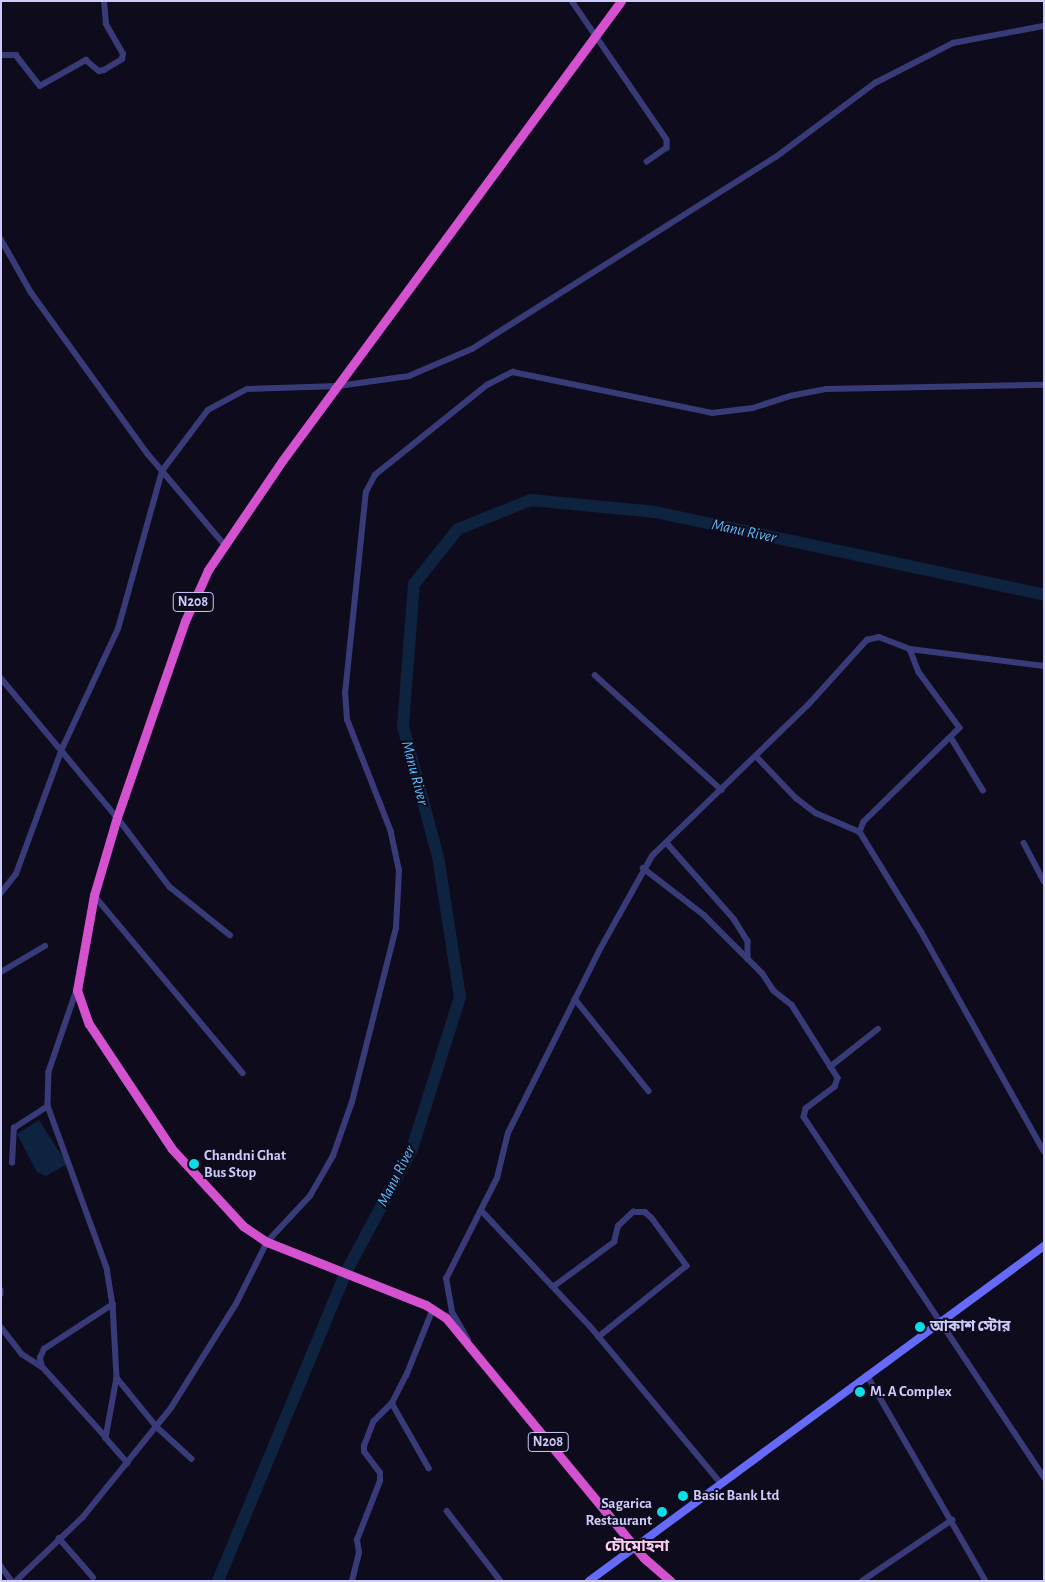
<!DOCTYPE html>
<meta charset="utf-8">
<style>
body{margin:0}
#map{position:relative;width:1045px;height:1582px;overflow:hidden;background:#0e0c1c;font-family:"Alegreya Sans","Noto Sans Bengali",sans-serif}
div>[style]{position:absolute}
.water>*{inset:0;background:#0e233f}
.river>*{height:12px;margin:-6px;padding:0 6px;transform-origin:6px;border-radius:6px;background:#0e233f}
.minor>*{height:5.5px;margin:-2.75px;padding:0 2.75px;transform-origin:2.75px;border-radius:2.75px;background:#393b79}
.secondary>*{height:8px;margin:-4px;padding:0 4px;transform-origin:4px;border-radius:4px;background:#666af8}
.trunk>*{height:9px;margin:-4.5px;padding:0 4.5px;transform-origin:4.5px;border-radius:4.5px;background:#d451cf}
.dots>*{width:14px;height:14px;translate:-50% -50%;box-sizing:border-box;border:2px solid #0e0c1c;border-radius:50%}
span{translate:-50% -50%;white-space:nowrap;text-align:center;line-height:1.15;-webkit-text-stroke:4px #0e0c1c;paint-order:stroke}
.shield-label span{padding:1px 4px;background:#0e0c1c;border:1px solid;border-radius:4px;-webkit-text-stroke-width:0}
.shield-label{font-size:14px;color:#cdcafc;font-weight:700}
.poi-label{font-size:15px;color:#cdcafc;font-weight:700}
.left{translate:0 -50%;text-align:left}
.right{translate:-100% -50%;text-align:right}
.water-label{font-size:16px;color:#5db9f7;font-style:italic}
.neighbourhood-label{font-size:16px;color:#fdccee;font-weight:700}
.frame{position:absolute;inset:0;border:2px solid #cdcafc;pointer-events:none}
</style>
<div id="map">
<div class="water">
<div style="clip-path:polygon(39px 1120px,67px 1164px,46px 1176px,37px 1172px,17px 1134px)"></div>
</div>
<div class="river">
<div style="left:218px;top:1581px;width:332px;rotate:-67.5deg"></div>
<div style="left:345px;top:1274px;width:142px;rotate:-61.8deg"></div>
<div style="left:412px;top:1149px;width:159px;rotate:-72.5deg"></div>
<div style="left:460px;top:997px;width:142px;rotate:-98.9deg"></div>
<div style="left:438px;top:857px;width:136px;rotate:-105deg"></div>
<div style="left:403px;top:726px;width:142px;rotate:-85.6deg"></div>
<div style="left:414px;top:584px;width:70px;rotate:-51.3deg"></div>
<div style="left:458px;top:529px;width:79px;rotate:-21.7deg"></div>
<div style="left:531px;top:500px;width:125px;rotate:5.5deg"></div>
<div style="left:655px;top:512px;width:398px;rotate:12deg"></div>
</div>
<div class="minor">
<div style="left:572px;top:1px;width:168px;rotate:55.6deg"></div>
<div style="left:667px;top:140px;width:8px;rotate:90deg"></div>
<div style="left:667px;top:148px;width:24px;rotate:145deg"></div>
<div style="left:1px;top:55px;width:15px"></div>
<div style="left:16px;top:55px;width:39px;rotate:52deg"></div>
<div style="left:40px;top:86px;width:53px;rotate:-29.5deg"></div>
<div style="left:86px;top:60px;width:17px;rotate:40deg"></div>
<div style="left:99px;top:71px;width:5px;rotate:-11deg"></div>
<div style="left:104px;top:70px;width:21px;rotate:-31deg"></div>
<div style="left:122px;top:59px;width:5px;rotate:-79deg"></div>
<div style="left:123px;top:54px;width:34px;rotate:-120deg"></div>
<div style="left:106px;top:24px;width:23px;rotate:-95deg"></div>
<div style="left:1px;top:239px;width:61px;rotate:60.5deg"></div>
<div style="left:31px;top:292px;width:200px;rotate:54.2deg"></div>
<div style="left:148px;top:454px;width:118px;rotate:49.8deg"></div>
<div style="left:910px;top:649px;width:25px;rotate:69deg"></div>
<div style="left:919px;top:672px;width:69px;rotate:53.8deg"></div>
<div style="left:960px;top:728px;width:134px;rotate:135.6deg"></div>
<div style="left:864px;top:822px;width:11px;rotate:112deg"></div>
<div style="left:860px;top:832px;width:116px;rotate:58.4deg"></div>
<div style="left:921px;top:931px;width:252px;rotate:60.8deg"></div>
<div style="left:595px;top:675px;width:171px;rotate:42.2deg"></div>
<div style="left:1px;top:678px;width:181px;rotate:50.2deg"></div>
<div style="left:117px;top:817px;width:88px;rotate:52.9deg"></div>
<div style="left:170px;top:887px;width:77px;rotate:38.7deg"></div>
<div style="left:952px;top:739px;width:60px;rotate:58.7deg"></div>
<div style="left:756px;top:756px;width:58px;rotate:46.4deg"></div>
<div style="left:796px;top:798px;width:25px;rotate:37deg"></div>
<div style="left:816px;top:813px;width:48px;rotate:23.4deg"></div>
<div style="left:667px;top:843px;width:101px;rotate:48.6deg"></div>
<div style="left:734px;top:919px;width:26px;rotate:58deg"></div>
<div style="left:748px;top:941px;width:18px;rotate:90deg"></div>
<div style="left:1024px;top:843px;width:43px;rotate:62.2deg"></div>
<div style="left:643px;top:868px;width:77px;rotate:37.6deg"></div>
<div style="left:704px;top:915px;width:83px;rotate:45deg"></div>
<div style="left:763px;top:974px;width:20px;rotate:57deg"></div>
<div style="left:774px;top:991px;width:23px;rotate:38deg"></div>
<div style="left:792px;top:1005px;width:86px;rotate:57.8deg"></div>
<div style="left:838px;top:1078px;width:9px;rotate:108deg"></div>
<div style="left:835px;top:1087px;width:36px;rotate:143deg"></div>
<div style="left:806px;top:1109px;width:8px;rotate:104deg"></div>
<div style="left:804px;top:1117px;width:433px;rotate:56.3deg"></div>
<div style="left:1px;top:893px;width:24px;rotate:-52deg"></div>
<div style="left:16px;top:874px;width:133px;rotate:-69.8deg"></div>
<div style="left:62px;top:749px;width:132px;rotate:-65deg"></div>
<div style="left:118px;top:629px;width:164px;rotate:-74.4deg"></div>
<div style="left:162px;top:471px;width:76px;rotate:-53deg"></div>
<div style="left:208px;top:410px;width:44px;rotate:-28.3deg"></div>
<div style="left:247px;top:389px;width:91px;rotate:-1.9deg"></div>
<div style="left:338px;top:386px;width:72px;rotate:-8deg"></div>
<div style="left:409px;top:376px;width:69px;rotate:-23.2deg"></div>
<div style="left:472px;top:349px;width:360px;rotate:-32.3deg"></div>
<div style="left:776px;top:157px;width:124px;rotate:-36.8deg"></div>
<div style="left:875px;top:83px;width:88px;rotate:-27.1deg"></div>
<div style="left:953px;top:43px;width:93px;rotate:-10.6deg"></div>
<div style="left:94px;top:895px;width:232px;rotate:50.1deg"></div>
<div style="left:1px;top:972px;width:51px;rotate:-30.6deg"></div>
<div style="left:77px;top:990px;width:87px;rotate:108.9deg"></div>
<div style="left:49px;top:1072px;width:34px;rotate:92deg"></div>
<div style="left:48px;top:1106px;width:172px;rotate:70deg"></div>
<div style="left:107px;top:1268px;width:36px;rotate:81deg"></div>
<div style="left:113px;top:1304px;width:74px;rotate:86.9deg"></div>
<div style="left:117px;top:1378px;width:61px;rotate:100.4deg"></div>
<div style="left:106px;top:1438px;width:33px;rotate:49deg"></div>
<div style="left:575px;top:999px;width:118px;rotate:51.2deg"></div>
<div style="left:830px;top:1067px;width:61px;rotate:-38.4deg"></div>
<div style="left:12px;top:1163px;width:35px;rotate:-87deg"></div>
<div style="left:14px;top:1128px;width:40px;rotate:-32.9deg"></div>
<div style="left:481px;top:1210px;width:159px;rotate:46.8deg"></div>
<div style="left:590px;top:1326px;width:203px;rotate:50.2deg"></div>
<div style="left:553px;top:1287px;width:76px;rotate:-36.4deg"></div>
<div style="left:614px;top:1242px;width:16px;rotate:-76deg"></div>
<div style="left:618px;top:1226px;width:21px;rotate:-43deg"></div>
<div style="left:633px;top:1212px;width:12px"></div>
<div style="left:645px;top:1212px;width:9px;rotate:41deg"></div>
<div style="left:652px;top:1218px;width:59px;rotate:53.9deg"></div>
<div style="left:687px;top:1266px;width:113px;rotate:141.1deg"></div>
<div style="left:1px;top:1290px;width:4px;rotate:90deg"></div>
<div style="left:1px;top:1327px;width:34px;rotate:52deg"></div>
<div style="left:22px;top:1354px;width:24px;rotate:33deg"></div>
<div style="left:468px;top:1340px;width:32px;rotate:-120deg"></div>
<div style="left:452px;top:1312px;width:34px;rotate:-100deg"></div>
<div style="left:446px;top:1279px;width:113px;rotate:-63.2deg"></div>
<div style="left:497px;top:1178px;width:46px;rotate:-76.3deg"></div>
<div style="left:508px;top:1133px;width:203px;rotate:-63.4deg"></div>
<div style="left:599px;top:951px;width:109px;rotate:-60.8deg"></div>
<div style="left:652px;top:856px;width:217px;rotate:-44.1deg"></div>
<div style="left:808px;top:705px;width:88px;rotate:-47.8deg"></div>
<div style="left:867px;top:640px;width:12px;rotate:-14deg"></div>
<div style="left:879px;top:637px;width:33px;rotate:21deg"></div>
<div style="left:910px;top:649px;width:135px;rotate:7.2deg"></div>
<div style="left:867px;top:1375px;width:238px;rotate:60deg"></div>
<div style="left:117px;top:1378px;width:63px;rotate:50.8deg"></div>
<div style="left:157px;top:1427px;width:47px;rotate:42.4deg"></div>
<div style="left:392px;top:1403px;width:75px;rotate:60.4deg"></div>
<div style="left:106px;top:1438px;width:96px;rotate:-132deg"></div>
<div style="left:42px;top:1367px;width:9px;rotate:-103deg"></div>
<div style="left:40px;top:1358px;width:10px;rotate:-66deg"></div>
<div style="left:44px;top:1349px;width:82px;rotate:-33.1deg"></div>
<div style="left:447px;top:1511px;width:88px;rotate:52.4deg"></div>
<div style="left:59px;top:1538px;width:52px;rotate:48.9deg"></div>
<div style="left:1px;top:1566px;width:19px;rotate:54deg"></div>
<div style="left:16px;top:1581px;width:93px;rotate:-43.7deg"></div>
<div style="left:83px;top:1517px;width:140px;rotate:-51.1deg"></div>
<div style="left:171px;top:1408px;width:123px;rotate:-58deg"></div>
<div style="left:236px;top:1304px;width:69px;rotate:-63.4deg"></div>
<div style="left:267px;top:1242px;width:63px;rotate:-46.9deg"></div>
<div style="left:310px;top:1196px;width:46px;rotate:-60.1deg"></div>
<div style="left:333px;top:1156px;width:57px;rotate:-70.6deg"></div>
<div style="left:352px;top:1102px;width:179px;rotate:-75.8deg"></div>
<div style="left:396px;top:928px;width:57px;rotate:-87deg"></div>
<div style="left:399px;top:871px;width:40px;rotate:-102deg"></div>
<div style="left:391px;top:832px;width:120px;rotate:-111.4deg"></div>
<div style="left:347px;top:720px;width:26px;rotate:-94deg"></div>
<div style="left:345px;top:694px;width:203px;rotate:-84.1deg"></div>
<div style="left:366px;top:492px;width:19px;rotate:-62deg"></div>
<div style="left:375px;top:475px;width:144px;rotate:-38.8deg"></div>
<div style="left:487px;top:385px;width:29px;rotate:-27deg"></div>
<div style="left:513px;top:372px;width:203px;rotate:11.6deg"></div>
<div style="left:712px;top:413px;width:41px;rotate:-7deg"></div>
<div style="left:753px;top:408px;width:39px;rotate:-18deg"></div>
<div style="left:790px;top:396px;width:37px;rotate:-11deg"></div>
<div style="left:826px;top:389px;width:218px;rotate:-1.1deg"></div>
<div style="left:352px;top:1581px;width:29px;rotate:-76deg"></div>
<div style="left:359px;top:1553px;width:13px;rotate:-99deg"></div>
<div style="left:357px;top:1540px;width:63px;rotate:-68.7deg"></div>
<div style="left:380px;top:1481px;width:8px;rotate:-90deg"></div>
<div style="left:380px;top:1473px;width:26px;rotate:-127deg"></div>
<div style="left:364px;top:1452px;width:6px;rotate:-90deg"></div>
<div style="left:364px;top:1446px;width:26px;rotate:-69deg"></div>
<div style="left:373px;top:1422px;width:27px;rotate:-45deg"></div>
<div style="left:392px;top:1403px;width:30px;rotate:-63deg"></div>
<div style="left:406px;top:1376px;width:72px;rotate:-68.1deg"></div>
<div style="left:862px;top:1581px;width:109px;rotate:-34.1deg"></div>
</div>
<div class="secondary">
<div style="left:589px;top:1581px;width:565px;rotate:-36.36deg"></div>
</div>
<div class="trunk">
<div style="left:621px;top:1px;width:571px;rotate:126.39deg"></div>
<div style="left:282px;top:461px;width:132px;rotate:124.2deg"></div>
<div style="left:208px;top:570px;width:56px;rotate:114.3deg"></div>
<div style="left:185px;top:621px;width:207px;rotate:109.1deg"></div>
<div style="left:117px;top:817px;width:81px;rotate:106.4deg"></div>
<div style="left:94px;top:895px;width:97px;rotate:100.1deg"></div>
<div style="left:77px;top:990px;width:36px;rotate:71deg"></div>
<div style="left:89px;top:1024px;width:150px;rotate:56.4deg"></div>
<div style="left:172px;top:1149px;width:105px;rotate:47.3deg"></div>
<div style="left:243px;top:1226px;width:29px;rotate:34deg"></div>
<div style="left:267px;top:1242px;width:171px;rotate:21.6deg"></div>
<div style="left:426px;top:1305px;width:24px;rotate:33deg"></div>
<div style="left:446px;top:1318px;width:311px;rotate:50.5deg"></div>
<div style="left:644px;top:1558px;width:35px;rotate:41deg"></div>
</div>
<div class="dots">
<div style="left:194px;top:1164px;background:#0bdee7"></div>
<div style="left:920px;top:1327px;background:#0bdee7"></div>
<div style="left:860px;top:1392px;background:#0bdee7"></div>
<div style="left:683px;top:1496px;background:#0bdee7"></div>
<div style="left:662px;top:1512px;background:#0bdee7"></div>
</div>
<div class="shield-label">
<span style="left:193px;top:602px">N208</span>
<span style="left:548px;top:1442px">N208</span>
</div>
<div class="poi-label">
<span class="left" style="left:204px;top:1164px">Chandni Ghat<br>Bus Stop</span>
<span class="left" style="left:930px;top:1327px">আকাশ স্টোর</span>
<span class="left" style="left:870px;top:1392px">M. A Complex</span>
<span class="left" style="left:693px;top:1496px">Basic Bank Ltd</span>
<span class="right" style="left:652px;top:1512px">Sagarica<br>Restaurant</span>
</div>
<div class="water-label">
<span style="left:744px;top:531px;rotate:12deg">Manu River</span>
<span style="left:415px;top:773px;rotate:75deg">Manu River</span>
<span style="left:396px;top:1176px;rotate:-63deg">Manu River</span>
</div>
<div class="neighbourhood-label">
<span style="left:637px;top:1546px">চৌমোহনা</span>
</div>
<div class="frame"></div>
</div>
